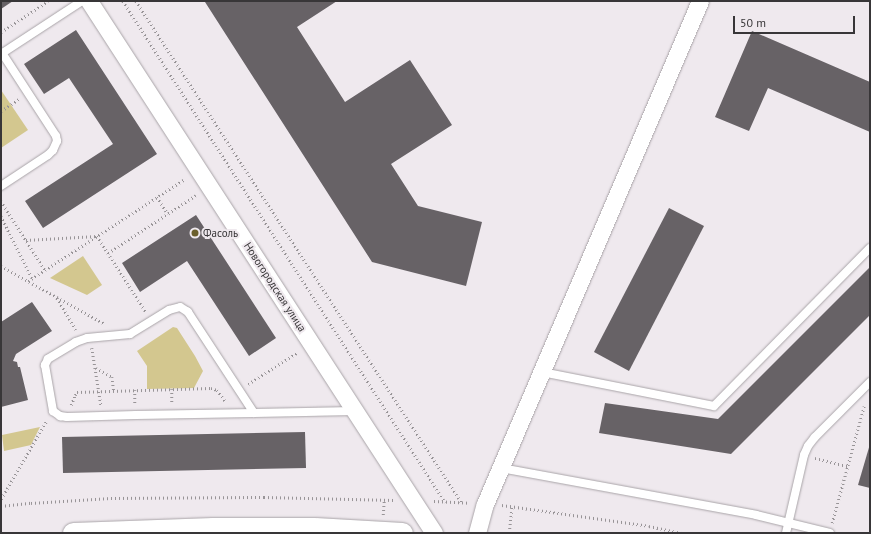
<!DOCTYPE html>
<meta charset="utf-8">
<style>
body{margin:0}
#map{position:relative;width:871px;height:534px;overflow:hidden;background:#efe9ee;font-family:"PT Sans",sans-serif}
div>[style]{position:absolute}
.green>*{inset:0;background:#d3c78f}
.building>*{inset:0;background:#676266}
.path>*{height:2.5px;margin-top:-1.25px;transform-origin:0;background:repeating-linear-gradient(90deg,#989497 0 1px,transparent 0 4px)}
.roads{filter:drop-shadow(0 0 1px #a9a4a8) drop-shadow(0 0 1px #a9a4a8)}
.service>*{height:8px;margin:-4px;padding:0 4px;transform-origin:4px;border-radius:4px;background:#fff}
.minor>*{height:17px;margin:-8.5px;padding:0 8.5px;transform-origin:8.5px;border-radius:8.5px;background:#fff}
.tertiary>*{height:21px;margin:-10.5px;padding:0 10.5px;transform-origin:10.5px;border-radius:10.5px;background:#fff}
.dots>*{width:11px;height:11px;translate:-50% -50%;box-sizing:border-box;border:2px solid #efe9ee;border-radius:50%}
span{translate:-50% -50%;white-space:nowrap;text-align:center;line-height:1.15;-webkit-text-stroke:4px #efe9ee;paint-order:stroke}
.poi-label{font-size:11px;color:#383638}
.left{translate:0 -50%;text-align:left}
.street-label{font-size:11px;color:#383638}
.frame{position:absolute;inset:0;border:2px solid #383638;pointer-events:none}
.scale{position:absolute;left:733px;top:16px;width:122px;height:18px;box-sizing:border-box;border:2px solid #383638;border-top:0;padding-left:5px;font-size:12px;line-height:14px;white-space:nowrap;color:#383638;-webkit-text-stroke:3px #efe9ee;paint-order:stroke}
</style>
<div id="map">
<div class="green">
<div style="clip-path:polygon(1px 90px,28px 130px,1px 148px)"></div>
<div style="clip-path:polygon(83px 256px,102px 285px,87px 295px,50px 278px)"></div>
<div style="clip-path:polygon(173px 327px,177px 328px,195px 356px,203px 371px,194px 388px,147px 389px,147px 366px,137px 351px)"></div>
<div style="clip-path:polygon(40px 427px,31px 445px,4px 451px,2px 435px)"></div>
</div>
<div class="building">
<div style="clip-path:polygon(1px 1px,13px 1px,1px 9px)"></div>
<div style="clip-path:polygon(206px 1px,337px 1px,297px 27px,345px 102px,410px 60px,452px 125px,391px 164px,418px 206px,482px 222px,466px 286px,372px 262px,205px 2px)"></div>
<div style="clip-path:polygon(76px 30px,157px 154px,43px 228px,25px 201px,113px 144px,69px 78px,44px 94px,24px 64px)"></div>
<div style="clip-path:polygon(752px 31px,870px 82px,870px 132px,768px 88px,749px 131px,715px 117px)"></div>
<div style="clip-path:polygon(669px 208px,704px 226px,629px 371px,594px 352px)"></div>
<div style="clip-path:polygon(196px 215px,276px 338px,249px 356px,187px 261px,140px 292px,122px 263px)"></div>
<div style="clip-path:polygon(870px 267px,870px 315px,731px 454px,599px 433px,605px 403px,718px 419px)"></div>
<div style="clip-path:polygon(32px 302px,52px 331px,16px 354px,13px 361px,17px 362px,18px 367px,20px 367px,28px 400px,1px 407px,1px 322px)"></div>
<div style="clip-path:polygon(305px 432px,306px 468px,63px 473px,62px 437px)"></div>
<div style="clip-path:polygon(870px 444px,870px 488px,858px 485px)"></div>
</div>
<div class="path">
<div style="left:123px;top:1px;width:596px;rotate:57.27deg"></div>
<div style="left:136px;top:1px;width:599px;rotate:57deg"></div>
<div style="left:1px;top:32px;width:56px;rotate:-33.4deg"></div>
<div style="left:1px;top:111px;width:22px;rotate:-34deg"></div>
<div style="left:157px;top:197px;width:20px;rotate:57deg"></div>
<div style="left:1px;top:201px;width:82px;rotate:57.5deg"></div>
<div style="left:1px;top:216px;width:69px;rotate:63.4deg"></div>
<div style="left:26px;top:240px;width:71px;rotate:-3.2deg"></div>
<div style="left:97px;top:236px;width:90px;rotate:57.2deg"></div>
<div style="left:108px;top:253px;width:105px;rotate:-33.4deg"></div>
<div style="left:1px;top:266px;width:119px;rotate:29.1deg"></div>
<div style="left:28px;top:281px;width:187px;rotate:-33deg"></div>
<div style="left:57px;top:298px;width:37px;rotate:59deg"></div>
<div style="left:92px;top:348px;width:58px;rotate:81deg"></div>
<div style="left:96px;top:368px;width:18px;rotate:29deg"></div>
<div style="left:112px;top:377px;width:14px;rotate:82deg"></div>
<div style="left:248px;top:384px;width:59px;rotate:-32.6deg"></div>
<div style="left:172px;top:389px;width:14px;rotate:90deg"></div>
<div style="left:135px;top:390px;width:14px;rotate:90deg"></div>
<div style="left:71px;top:405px;width:11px;rotate:-68deg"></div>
<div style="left:75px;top:395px;width:4px;rotate:-56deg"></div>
<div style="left:77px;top:392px;width:134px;rotate:-1.7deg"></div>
<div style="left:211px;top:388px;width:6px;rotate:18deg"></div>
<div style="left:217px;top:390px;width:15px;rotate:53deg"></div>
<div style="left:815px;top:458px;width:34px;rotate:14deg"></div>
<div style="left:1px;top:499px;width:91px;rotate:-59.8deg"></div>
<div style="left:434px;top:501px;width:35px;rotate:3deg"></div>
<div style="left:502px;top:505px;width:148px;rotate:8.1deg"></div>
<div style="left:649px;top:526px;width:33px;rotate:12deg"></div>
<div style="left:1px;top:506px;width:30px;rotate:-6deg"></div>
<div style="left:31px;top:503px;width:80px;rotate:-3.6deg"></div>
<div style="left:111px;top:498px;width:153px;rotate:-0.4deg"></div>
<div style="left:264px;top:497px;width:130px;rotate:1.3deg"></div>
<div style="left:383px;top:515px;width:16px;rotate:-86deg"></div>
<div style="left:832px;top:523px;width:121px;rotate:-74.7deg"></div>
<div style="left:509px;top:533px;width:27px;rotate:-84deg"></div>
</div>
<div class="roads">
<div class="service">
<div style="left:1px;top:54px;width:97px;rotate:-33.2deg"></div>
<div style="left:1px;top:186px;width:56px;rotate:-33.4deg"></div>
<div style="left:48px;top:155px;width:7px;rotate:-45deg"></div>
<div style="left:53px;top:150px;width:10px;rotate:-66deg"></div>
<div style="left:57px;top:141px;width:5px;rotate:-101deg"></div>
<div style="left:56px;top:136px;width:99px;rotate:-123deg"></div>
<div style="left:542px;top:372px;width:175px;rotate:11.2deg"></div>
<div style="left:714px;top:406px;width:222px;rotate:-45.4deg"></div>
<div style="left:254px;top:413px;width:121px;rotate:-123.2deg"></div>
<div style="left:188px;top:312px;width:9px;rotate:-148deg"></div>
<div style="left:180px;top:307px;width:11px;rotate:165deg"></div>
<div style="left:169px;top:310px;width:46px;rotate:148.4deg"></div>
<div style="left:130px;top:334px;width:43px;rotate:174.7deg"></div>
<div style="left:87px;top:338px;width:12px;rotate:160deg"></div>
<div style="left:76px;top:342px;width:33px;rotate:149deg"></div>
<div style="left:48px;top:359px;width:7px;rotate:117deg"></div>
<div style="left:45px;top:365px;width:47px;rotate:80.1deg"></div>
<div style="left:53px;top:411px;width:9px;rotate:36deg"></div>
<div style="left:60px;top:416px;width:7px;rotate:8deg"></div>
<div style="left:67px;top:417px;width:69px;rotate:-1.7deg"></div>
<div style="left:136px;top:415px;width:118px;rotate:-1deg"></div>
<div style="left:254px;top:413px;width:101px;rotate:-1.1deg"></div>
<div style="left:501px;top:468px;width:259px;rotate:10.4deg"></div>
<div style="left:756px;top:515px;width:76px;rotate:13.7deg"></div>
<div style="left:786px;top:533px;width:80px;rotate:-77deg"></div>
<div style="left:804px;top:455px;width:10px;rotate:-66deg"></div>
<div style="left:808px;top:446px;width:11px;rotate:-52deg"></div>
<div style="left:815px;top:437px;width:78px;rotate:-45deg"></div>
</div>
<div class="minor">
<div style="left:89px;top:1px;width:634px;rotate:57.04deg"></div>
<div style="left:477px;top:533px;width:30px;rotate:-75deg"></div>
<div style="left:485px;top:504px;width:547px;rotate:-66.86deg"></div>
</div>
<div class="tertiary">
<div style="left:73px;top:533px;width:140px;rotate:-2deg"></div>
<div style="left:213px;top:528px;width:100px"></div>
<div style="left:313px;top:528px;width:89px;rotate:3.2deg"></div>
</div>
</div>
<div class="dots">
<div style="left:195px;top:233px;background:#6b5f2c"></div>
</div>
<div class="poi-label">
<span class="left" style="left:203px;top:233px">Фасоль</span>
</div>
<div class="street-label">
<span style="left:275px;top:287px;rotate:57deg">Новогородская улица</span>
</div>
<div class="frame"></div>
<div class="scale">50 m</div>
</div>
